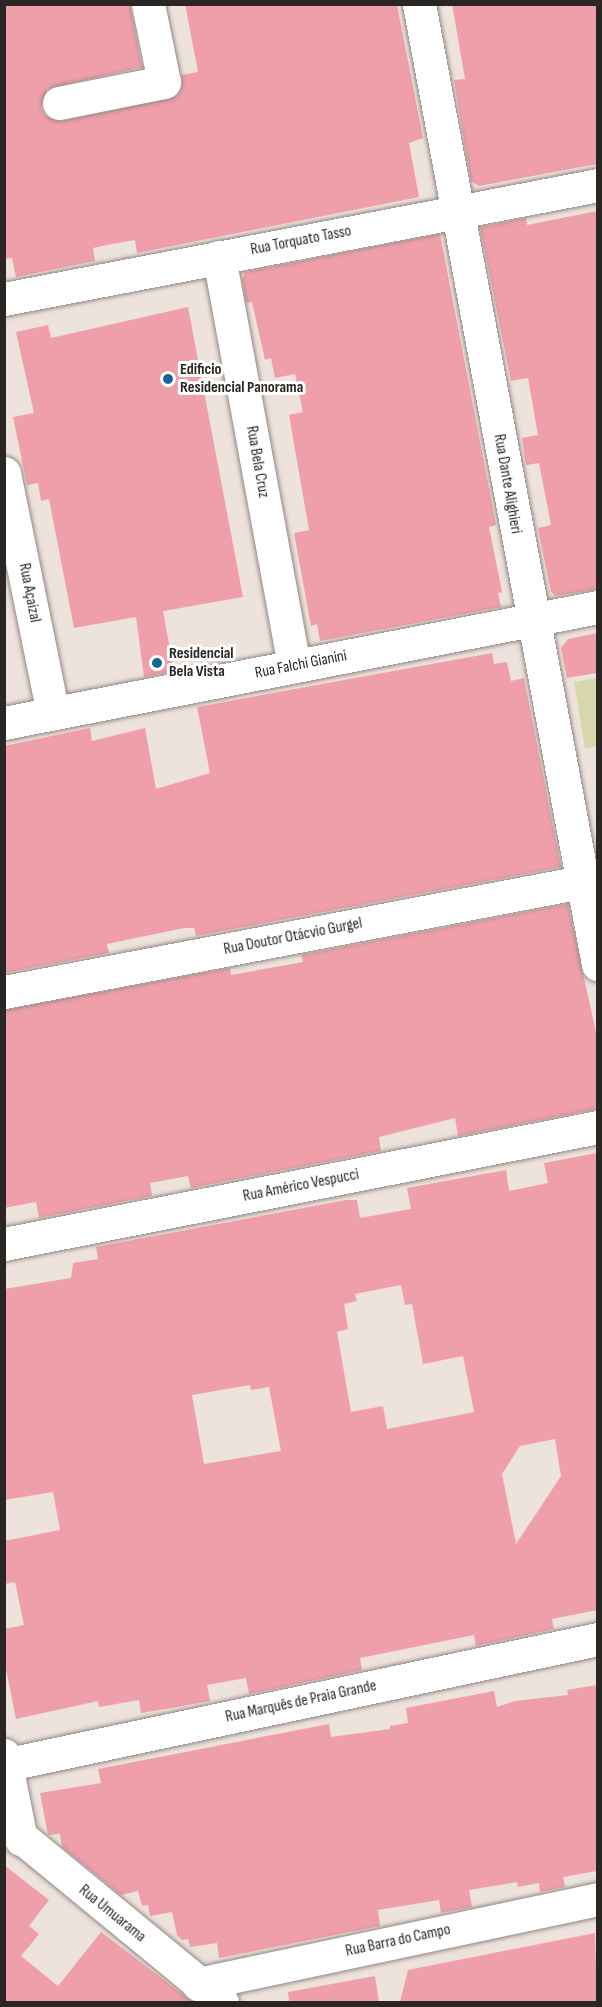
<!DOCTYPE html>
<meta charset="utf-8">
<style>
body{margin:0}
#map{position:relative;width:602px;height:2007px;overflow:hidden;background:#eee2dd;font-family:"Sofia Sans Condensed",sans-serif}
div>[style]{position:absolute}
.green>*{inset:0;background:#d6d8ab}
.building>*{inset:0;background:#ef9fa9}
.roads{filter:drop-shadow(0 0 2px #918782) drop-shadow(0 0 2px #918782)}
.minor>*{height:33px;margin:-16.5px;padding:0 16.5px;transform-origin:16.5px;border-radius:16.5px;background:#fff}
.dots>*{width:16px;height:16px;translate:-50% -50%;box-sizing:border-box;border:3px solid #fff;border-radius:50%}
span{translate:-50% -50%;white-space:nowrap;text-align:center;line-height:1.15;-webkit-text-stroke:6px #fff;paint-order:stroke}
.street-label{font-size:16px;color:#2a2624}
.poi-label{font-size:16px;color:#2a2624;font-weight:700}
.left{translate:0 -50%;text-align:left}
.frame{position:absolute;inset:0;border:6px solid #2a2624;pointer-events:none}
</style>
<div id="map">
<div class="green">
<div style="clip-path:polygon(597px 678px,597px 746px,585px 749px,574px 682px)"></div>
</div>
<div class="building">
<div style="clip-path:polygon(4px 4px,130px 4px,142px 67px,47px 89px,41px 107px,45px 116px,62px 121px,177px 96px,182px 87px,182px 75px,198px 72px,185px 4px,397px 5px,423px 138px,409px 143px,419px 197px,137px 253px,135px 240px,112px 244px,93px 248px,95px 261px,16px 277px,12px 258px,4px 259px)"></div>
<div style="clip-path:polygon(452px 4px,597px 4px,597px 164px,479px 186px,471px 181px,454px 80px,465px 79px)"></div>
<div style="clip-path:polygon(597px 211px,597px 589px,556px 596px,551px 592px,538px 528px,551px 525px,539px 463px,526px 465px,522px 438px,538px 435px,528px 378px,511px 381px,480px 227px,526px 218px,527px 225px)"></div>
<div style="clip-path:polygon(440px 234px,496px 525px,489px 527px,502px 592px,498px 593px,501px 607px,320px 641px,317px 624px,311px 626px,294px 533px,309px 530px,289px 415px,303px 412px,295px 374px,275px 378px,271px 358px,265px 360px,252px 302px,246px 303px,242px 280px,245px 272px)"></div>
<div style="clip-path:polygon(188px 307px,243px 597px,163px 611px,174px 671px,144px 677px,136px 617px,74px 628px,49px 499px,41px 501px,38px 483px,27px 485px,13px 417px,34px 413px,16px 332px,48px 325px,51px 338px)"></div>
<div style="clip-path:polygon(597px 633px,597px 673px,567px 678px,561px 648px,568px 639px)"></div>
<div style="clip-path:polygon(492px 653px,494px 664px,507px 662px,511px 681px,524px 678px,561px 867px,196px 936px,194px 928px,184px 928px,107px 944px,109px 953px,4px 973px,4px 746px,90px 728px,92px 741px,145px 728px,156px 789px,210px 773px,197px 707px)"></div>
<div style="clip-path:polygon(568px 904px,597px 1037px,597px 1109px,458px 1136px,455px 1118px,379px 1137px,381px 1151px,191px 1188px,188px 1176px,150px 1183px,152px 1196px,39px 1218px,36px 1202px,4px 1208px,4px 1010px,230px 968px,231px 975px,303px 962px,301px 955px)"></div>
<div style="clip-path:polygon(evenodd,597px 1153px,597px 1610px,552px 1619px,554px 1629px,476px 1646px,474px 1635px,360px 1658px,362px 1670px,249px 1694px,246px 1678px,207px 1685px,210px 1701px,172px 1708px,141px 1713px,139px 1700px,99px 1707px,98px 1701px,16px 1719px,4px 1659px,4px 1629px,24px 1625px,15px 1582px,4px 1584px,4px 1541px,60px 1530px,53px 1492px,4px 1500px,4px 1289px,71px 1278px,73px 1263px,98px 1259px,96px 1247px,346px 1200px,357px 1200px,360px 1218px,411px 1209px,407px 1188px,506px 1170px,509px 1191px,548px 1183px,544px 1163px,597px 1153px,401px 1285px,405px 1305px,412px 1304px,423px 1364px,463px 1356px,474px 1412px,387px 1429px,383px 1406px,351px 1412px,337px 1332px,348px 1329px,344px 1304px,357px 1301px,355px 1294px,401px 1285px,597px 1153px,250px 1385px,251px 1390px,269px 1387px,281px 1451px,204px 1464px,192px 1395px,250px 1385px,597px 1153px,555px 1439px,561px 1476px,516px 1544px,502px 1474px,520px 1446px,555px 1439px)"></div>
<div style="clip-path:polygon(597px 1685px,597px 1871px,563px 1877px,565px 1887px,540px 1892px,539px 1883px,518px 1887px,517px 1882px,469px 1890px,472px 1907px,441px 1913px,439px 1900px,378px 1910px,380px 1926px,219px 1958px,217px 1943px,190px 1947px,188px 1939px,182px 1940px,177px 1935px,172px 1912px,150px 1916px,148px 1905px,142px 1906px,138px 1891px,121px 1895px,62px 1847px,60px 1834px,48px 1835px,40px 1793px,101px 1783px,98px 1769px,329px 1724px,331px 1737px,390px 1729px,390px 1726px,408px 1723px,406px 1708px,494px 1691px,497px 1707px,515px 1701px,568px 1695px,567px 1690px)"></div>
<div style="clip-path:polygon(4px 1865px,49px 1900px,29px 1926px,39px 1934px,21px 1956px,58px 1986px,101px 1932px,193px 2002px,4px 2002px)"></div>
<div style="clip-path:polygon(595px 1933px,597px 2002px,400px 2002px,408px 1970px)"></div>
<div style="clip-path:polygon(375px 1976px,379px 2002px,289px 2002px,288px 1992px)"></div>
</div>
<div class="roads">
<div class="minor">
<div style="left:419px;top:4px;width:977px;rotate:79.44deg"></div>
<div style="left:59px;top:103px;width:107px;rotate:-11.3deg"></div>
<div style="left:164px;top:82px;width:80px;rotate:-101.6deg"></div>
<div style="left:219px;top:257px;width:416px;rotate:79.6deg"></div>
<div style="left:4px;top:299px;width:605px;rotate:-10.86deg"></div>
<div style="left:4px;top:473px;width:245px;rotate:78.5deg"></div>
<div style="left:4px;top:723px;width:605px;rotate:-11.05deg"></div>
<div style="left:4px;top:992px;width:588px;rotate:-10.78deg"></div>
<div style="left:4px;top:1244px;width:605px;rotate:-11.14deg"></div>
<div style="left:4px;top:1755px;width:86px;rotate:78.6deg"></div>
<div style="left:4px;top:1765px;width:607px;rotate:-11.98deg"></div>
<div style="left:4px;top:1823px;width:282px;rotate:39.4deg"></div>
<div style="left:198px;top:1984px;width:409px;rotate:-12deg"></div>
</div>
</div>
<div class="dots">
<div style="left:168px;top:379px;background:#136798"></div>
<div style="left:157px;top:663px;background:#136798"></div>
</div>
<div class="street-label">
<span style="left:301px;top:241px;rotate:-11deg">Rua Torquato Tasso</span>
<span style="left:257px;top:462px;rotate:80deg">Rua Bela Cruz</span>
<span style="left:507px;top:484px;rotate:80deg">Rua Dante Alighieri</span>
<span style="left:29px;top:593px;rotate:79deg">Rua Açaizal</span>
<span style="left:301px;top:665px;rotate:-11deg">Rua Falchi Gianini</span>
<span style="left:293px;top:937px;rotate:-11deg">Rua Doutor Otácvio Gurgel</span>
<span style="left:301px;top:1186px;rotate:-11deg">Rua Américo Vespucci</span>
<span style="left:301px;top:1702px;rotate:-12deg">Rua Marquês de Praia Grande</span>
<span style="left:112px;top:1914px;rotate:39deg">Rua Umuarama</span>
<span style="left:398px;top:1941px;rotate:-12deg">Rua Barra do Campo</span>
</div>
<div class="poi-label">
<span class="left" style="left:180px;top:379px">Edificio<br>Residencial Panorama</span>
<span class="left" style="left:169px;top:663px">Residencial<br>Bela Vista</span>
</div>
<div class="frame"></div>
</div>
